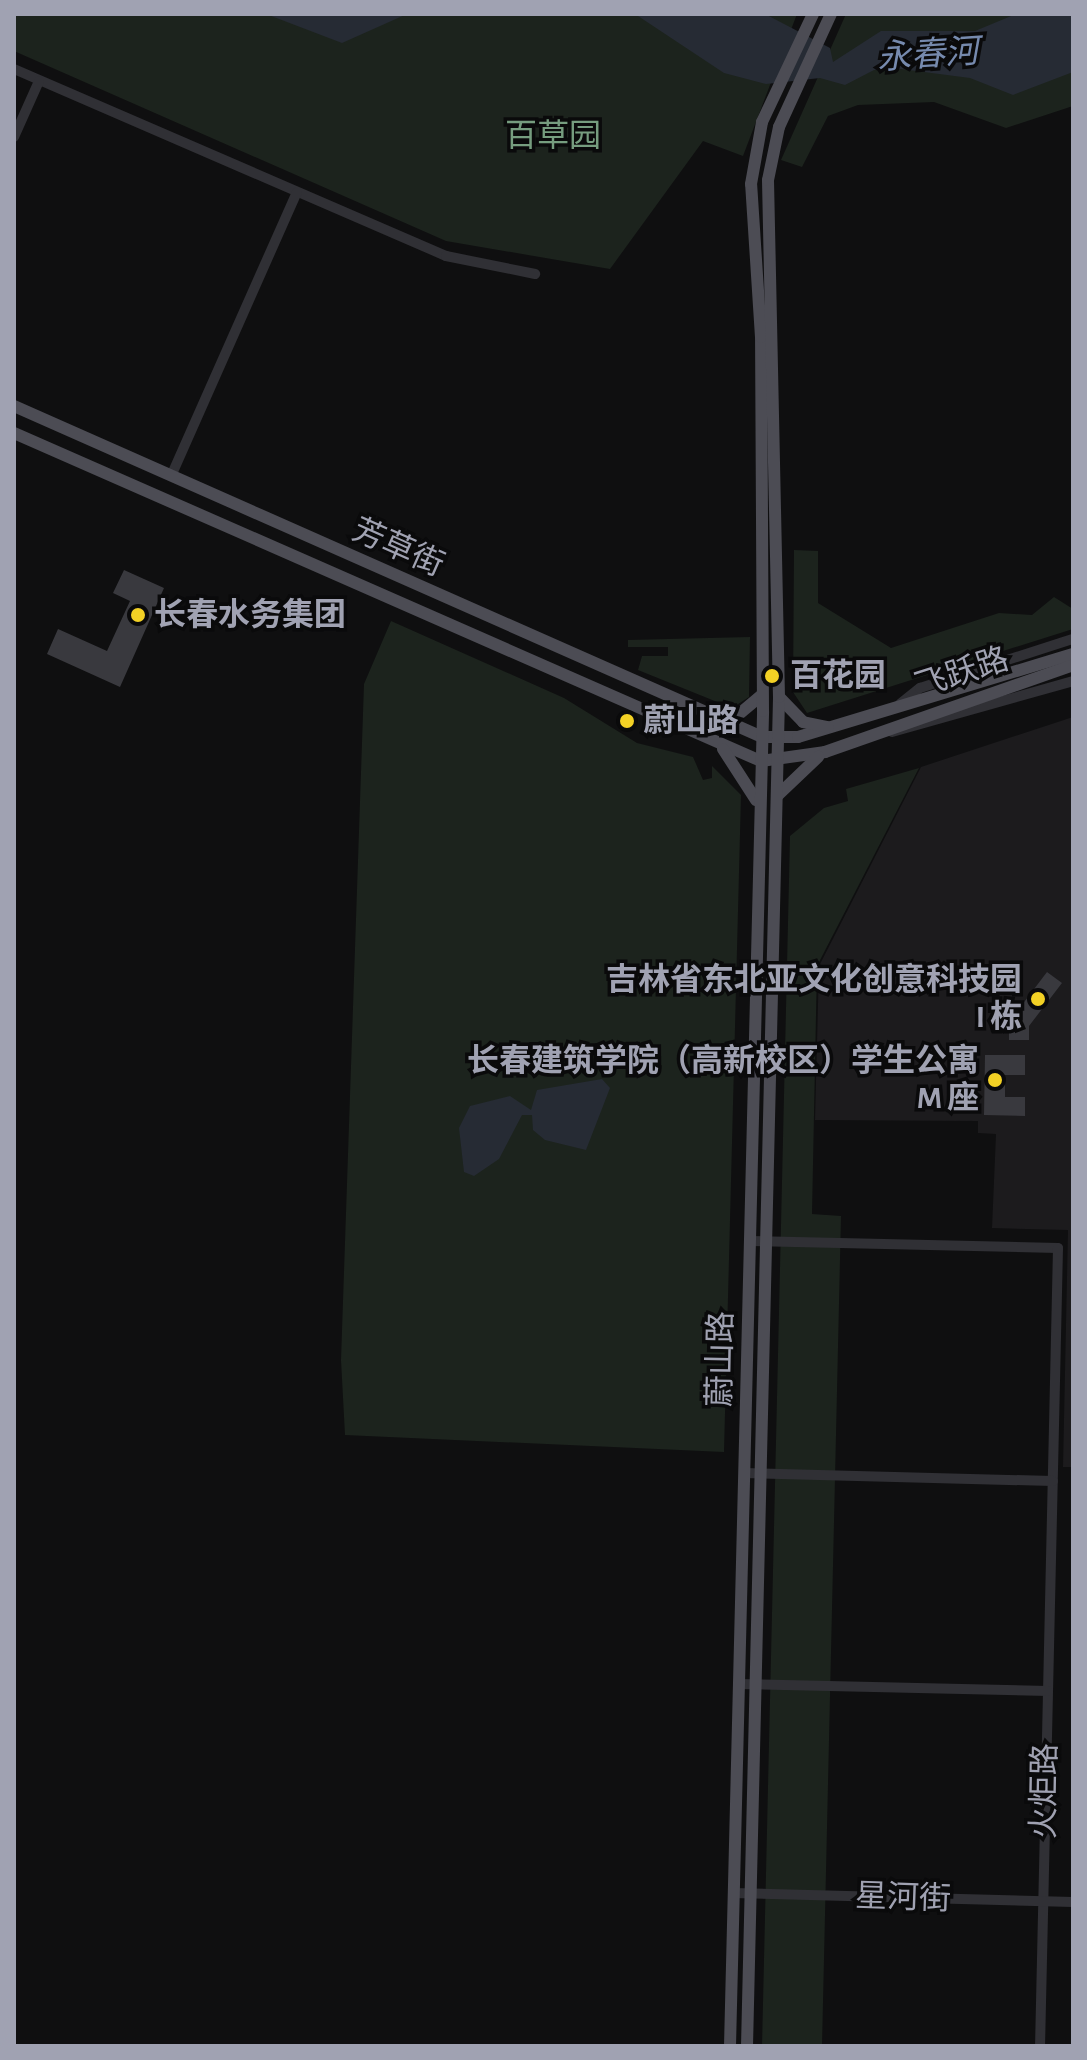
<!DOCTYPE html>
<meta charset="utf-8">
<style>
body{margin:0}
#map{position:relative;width:1087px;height:2060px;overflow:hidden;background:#0f0f10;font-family:"Alegreya Sans","Noto Sans SC",sans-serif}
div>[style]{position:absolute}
.built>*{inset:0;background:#1c1b1d}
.green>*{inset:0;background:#1c231d}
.water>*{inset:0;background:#262b34}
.building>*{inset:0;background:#39393e}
.minor>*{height:10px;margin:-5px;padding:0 5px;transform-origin:5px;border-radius:5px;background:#303035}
.major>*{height:12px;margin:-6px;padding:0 6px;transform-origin:6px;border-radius:6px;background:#4c4c54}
.dots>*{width:22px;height:22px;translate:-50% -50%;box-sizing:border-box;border:4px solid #0a0a0b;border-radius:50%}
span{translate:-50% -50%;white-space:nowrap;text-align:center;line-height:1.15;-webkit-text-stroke:7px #0a0a0b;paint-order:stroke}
.park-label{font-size:32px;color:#769d7f}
.street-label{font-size:32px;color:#a0a2b2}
.poi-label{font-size:32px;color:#a0a2b2;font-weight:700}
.left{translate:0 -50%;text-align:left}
.right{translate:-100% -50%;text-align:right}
.water-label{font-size:34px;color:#768aae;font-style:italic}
.frame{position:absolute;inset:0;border:16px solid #a0a2b2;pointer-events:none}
</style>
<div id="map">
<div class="built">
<div style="clip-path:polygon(1073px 717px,1073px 1467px,1063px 1467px,1068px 1230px,992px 1228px,996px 1134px,978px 1133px,978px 1121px,815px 1120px,819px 966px,921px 767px)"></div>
</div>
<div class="green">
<div style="clip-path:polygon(14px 14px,797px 14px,743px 156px,703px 141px,610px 269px,446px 241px,14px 51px)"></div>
<div style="clip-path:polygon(846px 14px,1073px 14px,1073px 106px,1006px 128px,934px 102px,858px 105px,828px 116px,802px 167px,781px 160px)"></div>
<div style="clip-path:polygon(794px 550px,818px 551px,818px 603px,891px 648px,999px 613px,1032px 615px,1054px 597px,1073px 609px,1073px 629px,807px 713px,793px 692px)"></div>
<div style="clip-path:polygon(391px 621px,564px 698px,637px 743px,693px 757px,703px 780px,712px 778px,712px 766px,741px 795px,724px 1452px,345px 1435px,341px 1360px,364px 684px)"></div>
<div style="clip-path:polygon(750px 637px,749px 697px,732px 708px,638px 670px,642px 656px,668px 656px,668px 647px,628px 647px,628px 640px)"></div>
<div style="clip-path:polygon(919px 768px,817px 966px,812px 1214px,841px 1216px,822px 2046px,762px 2046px,790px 836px,824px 808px,848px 801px,846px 789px)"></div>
</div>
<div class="water">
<div style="clip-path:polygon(266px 14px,407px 14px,342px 43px)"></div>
<div style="clip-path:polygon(635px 14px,765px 14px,830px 48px,833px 62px,881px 31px,975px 31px,1016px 14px,1073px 14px,1073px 72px,1013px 95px,970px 78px,901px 69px,874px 70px,845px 85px,820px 78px,766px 84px,724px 73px)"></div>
<div style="clip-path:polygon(602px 1079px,610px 1088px,586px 1150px,545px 1140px,533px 1130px,532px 1115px,522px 1115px,499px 1159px,474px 1176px,464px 1172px,459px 1128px,470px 1106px,510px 1096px,531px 1110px,537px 1090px)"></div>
</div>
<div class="building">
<div style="clip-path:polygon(124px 570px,164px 588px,120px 687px,47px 654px,58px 629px,107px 651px,130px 601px,113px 593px)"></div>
<div style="clip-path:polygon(1047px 972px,1062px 983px,1029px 1026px,1029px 1040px,1009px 1040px,1009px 1022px)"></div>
<div style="clip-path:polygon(985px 1055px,1025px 1055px,1025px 1075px,1005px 1075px,1005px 1097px,1025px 1097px,1025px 1116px,984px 1115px)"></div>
</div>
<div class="minor">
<div style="left:14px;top:69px;width:471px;rotate:23.4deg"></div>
<div style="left:446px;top:256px;width:91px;rotate:11.4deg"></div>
<div style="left:14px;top:137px;width:61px;rotate:-65.9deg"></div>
<div style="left:172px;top:474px;width:308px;rotate:-66.1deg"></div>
<div style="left:900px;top:704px;width:26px;rotate:-39deg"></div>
<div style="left:920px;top:688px;width:161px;rotate:-17.8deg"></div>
<div style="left:892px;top:732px;width:188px;rotate:-15.7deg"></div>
<div style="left:750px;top:1241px;width:308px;rotate:1.3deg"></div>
<div style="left:1058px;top:1248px;width:798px;rotate:91.29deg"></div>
<div style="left:744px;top:1473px;width:309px;rotate:1.5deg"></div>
<div style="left:738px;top:1684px;width:310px;rotate:1.3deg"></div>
<div style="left:733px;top:1893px;width:340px;rotate:1.5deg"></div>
</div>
<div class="major">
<div style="left:14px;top:406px;width:818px;rotate:23.87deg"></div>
<div style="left:762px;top:737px;width:36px"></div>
<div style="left:798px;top:737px;width:287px;rotate:-16.8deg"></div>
<div style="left:14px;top:433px;width:816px;rotate:23.71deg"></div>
<div style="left:761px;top:761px;width:65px;rotate:-8deg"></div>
<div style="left:825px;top:752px;width:263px;rotate:-19.3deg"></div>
<div style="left:779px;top:697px;width:35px;rotate:46deg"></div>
<div style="left:803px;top:722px;width:25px;rotate:12deg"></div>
<div style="left:718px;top:717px;width:20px;rotate:-6deg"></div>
<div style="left:738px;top:715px;width:31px;rotate:-40deg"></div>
<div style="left:723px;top:749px;width:61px;rotate:57.1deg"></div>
<div style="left:777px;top:796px;width:57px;rotate:-43.6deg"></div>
<div style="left:730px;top:2046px;width:1335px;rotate:-88.58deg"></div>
<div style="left:763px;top:711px;width:374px;rotate:-90.3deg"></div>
<div style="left:761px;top:337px;width:153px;rotate:-93.7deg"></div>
<div style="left:751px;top:184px;width:63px;rotate:-79.9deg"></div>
<div style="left:762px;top:122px;width:119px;rotate:-64.7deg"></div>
<div style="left:747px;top:2046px;width:1349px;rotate:-88.64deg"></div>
<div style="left:779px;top:697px;width:517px;rotate:-91.22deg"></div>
<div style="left:768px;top:180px;width:54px;rotate:-78.3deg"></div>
<div style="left:779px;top:127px;width:124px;rotate:-65.3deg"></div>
</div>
<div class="dots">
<div style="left:138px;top:615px;background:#f3d125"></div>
<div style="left:772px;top:676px;background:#f3d125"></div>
<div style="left:627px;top:721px;background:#f3d125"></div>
<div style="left:1038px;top:999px;background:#f3d125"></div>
<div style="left:995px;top:1080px;background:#f3d125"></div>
</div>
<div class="park-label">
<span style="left:553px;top:136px">百草园</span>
</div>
<div class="street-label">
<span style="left:398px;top:548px;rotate:24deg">芳草街</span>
<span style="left:962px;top:673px;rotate:-18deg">飞跃路</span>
<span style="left:721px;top:1359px;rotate:-89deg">蔚山路</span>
<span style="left:1045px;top:1791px;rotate:-89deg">火炬路</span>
<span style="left:903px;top:1898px;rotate:2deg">星河街</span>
</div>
<div class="poi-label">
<span class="left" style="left:154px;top:615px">长春水务集团</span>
<span class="left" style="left:790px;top:676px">百花园</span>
<span class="left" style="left:643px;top:721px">蔚山路</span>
<span class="right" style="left:1022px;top:999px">吉林省东北亚文化创意科技园<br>I 栋</span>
<span class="right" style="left:979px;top:1080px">长春建筑学院（高新校区）学生公寓<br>M 座</span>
</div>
<div class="water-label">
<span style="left:928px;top:56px;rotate:-4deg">永春河</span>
</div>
<div class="frame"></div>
</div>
